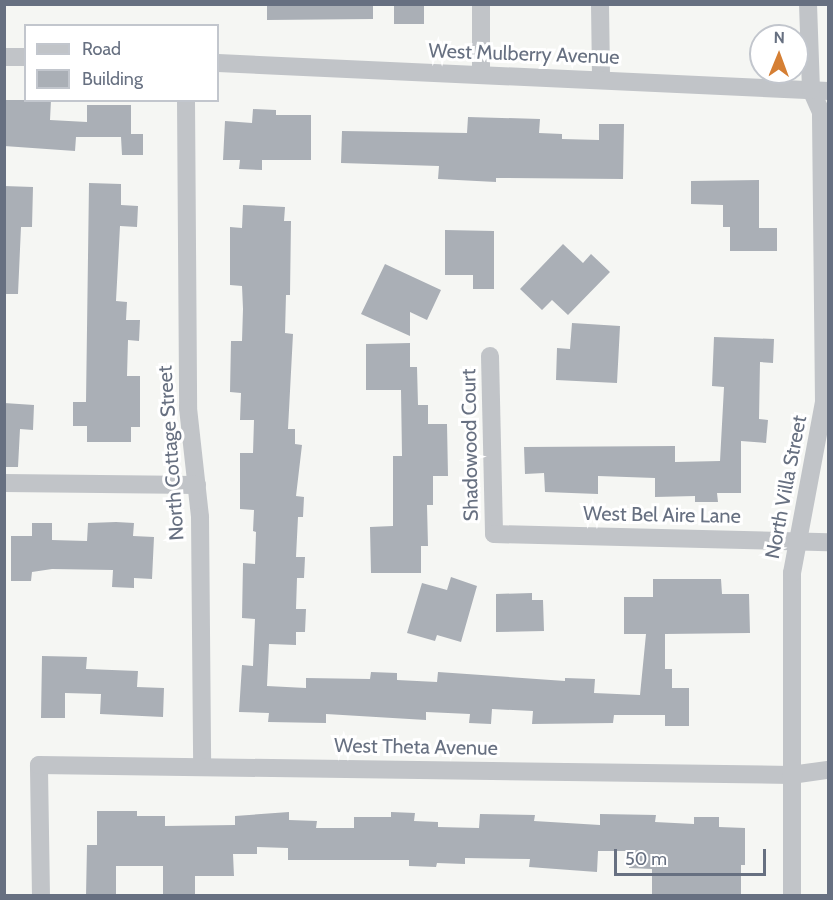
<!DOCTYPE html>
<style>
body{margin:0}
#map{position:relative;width:833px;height:900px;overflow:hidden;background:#f5f6f3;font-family:Cabin,sans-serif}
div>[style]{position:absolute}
.building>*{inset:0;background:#aaafb6}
.street>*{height:18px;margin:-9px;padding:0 9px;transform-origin:9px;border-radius:9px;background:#c1c4c8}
span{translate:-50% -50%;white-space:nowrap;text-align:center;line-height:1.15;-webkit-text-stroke:6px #fff;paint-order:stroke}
.street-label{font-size:20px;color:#677081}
.frame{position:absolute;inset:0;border:6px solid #677081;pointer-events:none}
.legend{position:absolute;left:24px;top:24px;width:195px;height:78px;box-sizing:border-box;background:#fff;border:2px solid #c2c6cd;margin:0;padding:8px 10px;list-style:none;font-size:18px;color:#677081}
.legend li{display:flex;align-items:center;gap:12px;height:30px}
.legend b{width:30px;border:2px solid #c2c6cd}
.north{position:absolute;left:749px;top:24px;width:60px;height:60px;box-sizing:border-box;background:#fff;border:2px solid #c2c6cd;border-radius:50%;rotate:1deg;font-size:16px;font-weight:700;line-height:24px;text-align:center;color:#677081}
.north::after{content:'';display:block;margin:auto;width:21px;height:27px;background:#d57f34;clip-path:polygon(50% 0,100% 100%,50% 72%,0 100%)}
.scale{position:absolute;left:614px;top:849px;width:152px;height:27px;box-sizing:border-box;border:3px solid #677081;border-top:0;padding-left:8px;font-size:18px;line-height:21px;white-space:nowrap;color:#677081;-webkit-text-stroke:4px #fff;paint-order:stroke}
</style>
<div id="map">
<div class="building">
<div style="clip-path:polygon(267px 4px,373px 4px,373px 19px,267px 20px)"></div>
<div style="clip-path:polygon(394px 4px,424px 4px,424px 24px,394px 24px)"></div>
<div style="clip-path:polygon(4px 100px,51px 100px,50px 120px,87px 122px,87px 105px,131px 105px,131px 134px,143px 134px,143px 155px,122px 155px,121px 137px,76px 137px,75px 151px,4px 146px)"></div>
<div style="clip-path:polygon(253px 109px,276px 110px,276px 115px,311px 115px,311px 160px,262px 160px,262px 170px,239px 169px,240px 160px,223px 160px,225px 121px,252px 123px)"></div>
<div style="clip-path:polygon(468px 117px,540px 119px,539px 133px,562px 134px,562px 139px,599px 140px,599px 124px,624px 124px,623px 179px,496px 178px,496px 182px,438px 179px,439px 166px,341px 163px,342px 131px,467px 133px)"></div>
<div style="clip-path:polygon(759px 180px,759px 228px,777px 228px,777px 251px,730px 251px,730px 227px,723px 227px,723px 205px,691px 204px,691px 181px)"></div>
<div style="clip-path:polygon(89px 183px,121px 184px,121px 205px,138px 206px,137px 227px,120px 226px,116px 301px,127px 302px,126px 320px,140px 320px,139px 341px,128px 340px,127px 376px,140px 376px,140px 427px,131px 427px,131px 442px,87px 442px,87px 426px,73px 426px,73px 402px,86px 402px)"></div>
<div style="clip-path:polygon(4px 186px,33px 187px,32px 227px,21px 227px,18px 294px,4px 294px)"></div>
<div style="clip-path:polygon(243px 205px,285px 207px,284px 221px,291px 221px,290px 295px,286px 295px,285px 333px,293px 334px,288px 429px,295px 429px,295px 444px,302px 445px,296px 496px,304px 497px,303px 517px,298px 517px,296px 557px,305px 557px,304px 578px,297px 578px,296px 609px,306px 609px,305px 632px,296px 632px,296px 645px,269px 644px,267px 686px,306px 688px,306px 678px,370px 679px,371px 672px,397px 673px,397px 680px,437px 682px,438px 672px,565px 681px,565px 678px,595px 679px,594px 693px,640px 695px,646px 634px,624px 634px,624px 597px,653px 597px,653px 579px,721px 579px,722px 594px,749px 594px,750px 633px,665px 634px,665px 669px,672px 669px,672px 688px,689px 688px,689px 726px,665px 726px,665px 715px,614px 715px,613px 723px,532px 724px,533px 711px,492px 709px,491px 724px,469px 723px,470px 714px,426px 712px,426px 720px,326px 714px,326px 723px,268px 722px,269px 713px,239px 712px,242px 665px,253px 666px,255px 619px,242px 618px,243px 563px,255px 564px,256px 532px,253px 531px,254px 510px,240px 509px,240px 453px,253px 453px,254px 420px,240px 420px,241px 393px,230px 392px,231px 341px,242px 341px,243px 309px,242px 286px,230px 285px,230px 227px,242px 228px)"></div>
<div style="clip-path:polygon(445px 230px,494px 231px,494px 289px,473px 289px,473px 275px,445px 275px)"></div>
<div style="clip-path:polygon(563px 244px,583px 263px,591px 254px,610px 272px,568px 315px,552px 300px,542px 310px,520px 289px)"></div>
<div style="clip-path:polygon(385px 264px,441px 290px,427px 320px,410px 312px,410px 336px,361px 314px)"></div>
<div style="clip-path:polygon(572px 323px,620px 326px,617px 383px,556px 380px,557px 348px,570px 349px)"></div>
<div style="clip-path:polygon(714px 337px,774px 339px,773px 363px,760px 362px,759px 419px,768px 420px,766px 443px,741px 441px,741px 493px,717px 493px,718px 502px,695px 502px,695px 496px,655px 497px,655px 478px,598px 476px,598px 494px,545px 492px,544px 473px,525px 474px,524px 447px,675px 446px,675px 462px,720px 461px,724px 387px,712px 386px)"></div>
<div style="clip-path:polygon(410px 343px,410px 367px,417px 367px,418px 405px,428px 405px,428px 424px,447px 424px,448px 476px,433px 476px,433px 505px,427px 505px,428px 546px,421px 546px,421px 573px,371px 573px,370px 527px,393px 526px,393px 456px,402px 456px,401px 390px,366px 390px,366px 344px)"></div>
<div style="clip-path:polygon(4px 403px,34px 405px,33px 430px,20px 429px,18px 467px,4px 467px)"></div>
<div style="clip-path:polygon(116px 522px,134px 523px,133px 536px,154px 537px,152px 579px,134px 578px,134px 588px,112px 587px,113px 570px,52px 569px,32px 572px,31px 581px,11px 581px,11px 536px,32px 536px,32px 523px,52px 523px,52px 540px,87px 541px,88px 523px)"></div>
<div style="clip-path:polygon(451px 577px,477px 586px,461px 642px,437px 635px,435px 641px,407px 633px,422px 583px,447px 590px)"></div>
<div style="clip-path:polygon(532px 593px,532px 600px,543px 600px,544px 631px,496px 632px,496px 594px)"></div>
<div style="clip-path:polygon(42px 656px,87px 657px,86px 669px,138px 671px,137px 687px,164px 688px,163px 717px,100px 714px,101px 694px,65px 693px,65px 718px,41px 718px)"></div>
<div style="clip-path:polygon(97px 811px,137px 811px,137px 816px,165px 816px,165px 826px,235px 825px,235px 816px,289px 812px,289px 820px,317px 821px,316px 828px,354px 828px,354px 817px,391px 817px,391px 812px,415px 813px,414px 821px,438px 822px,438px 827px,479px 828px,480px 814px,535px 815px,534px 821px,600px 825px,600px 814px,656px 815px,655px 822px,694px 824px,694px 817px,719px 817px,719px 827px,745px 828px,745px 865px,741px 865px,741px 896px,652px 896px,652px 869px,629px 868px,630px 851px,598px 851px,597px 872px,529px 867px,530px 859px,465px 858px,465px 864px,437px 863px,436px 867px,409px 866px,409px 860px,288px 860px,288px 848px,257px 847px,257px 854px,233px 854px,234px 876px,195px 876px,195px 896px,163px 896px,163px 866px,116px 866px,116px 896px,86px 896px,87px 845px,97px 845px)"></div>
</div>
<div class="street">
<div style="left:481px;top:4px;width:71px;rotate:90deg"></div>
<div style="left:600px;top:4px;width:76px;rotate:89.2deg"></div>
<div style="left:4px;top:57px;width:22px"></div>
<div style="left:218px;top:63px;width:611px;rotate:2.63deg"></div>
<div style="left:186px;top:100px;width:308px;rotate:89.6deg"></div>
<div style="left:188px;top:408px;width:110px;rotate:83.7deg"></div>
<div style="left:200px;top:517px;width:250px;rotate:89.5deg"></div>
<div style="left:490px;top:356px;width:178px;rotate:88.7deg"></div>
<div style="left:494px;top:534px;width:334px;rotate:1.4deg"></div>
<div style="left:4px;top:483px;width:193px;rotate:0.6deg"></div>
<div style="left:41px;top:896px;width:131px;rotate:-90.9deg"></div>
<div style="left:39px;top:765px;width:752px;rotate:0.76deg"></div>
<div style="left:791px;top:775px;width:37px;rotate:-8deg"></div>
<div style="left:792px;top:896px;width:323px;rotate:-90deg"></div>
<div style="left:792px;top:573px;width:174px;rotate:-79.4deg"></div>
<div style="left:824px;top:402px;width:290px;rotate:-90.6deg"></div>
<div style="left:821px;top:112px;width:24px;rotate:-114deg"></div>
<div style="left:811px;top:90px;width:86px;rotate:-92deg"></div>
</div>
<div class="street-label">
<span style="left:524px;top:54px;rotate:2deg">West Mulberry Avenue</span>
<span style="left:470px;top:445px;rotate:-91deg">Shadowood Court</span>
<span style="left:171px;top:453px;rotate:-94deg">North Cottage Street</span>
<span style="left:786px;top:487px;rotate:-79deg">North Villa Street</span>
<span style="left:662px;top:515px;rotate:1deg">West Bel Aire Lane</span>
<span style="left:416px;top:747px;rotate:1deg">West Theta Avenue</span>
</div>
<div class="frame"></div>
<ul class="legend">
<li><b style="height:8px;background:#c1c4c8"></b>Road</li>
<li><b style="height:16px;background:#aaafb6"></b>Building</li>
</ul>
<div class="north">N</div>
<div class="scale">50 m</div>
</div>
